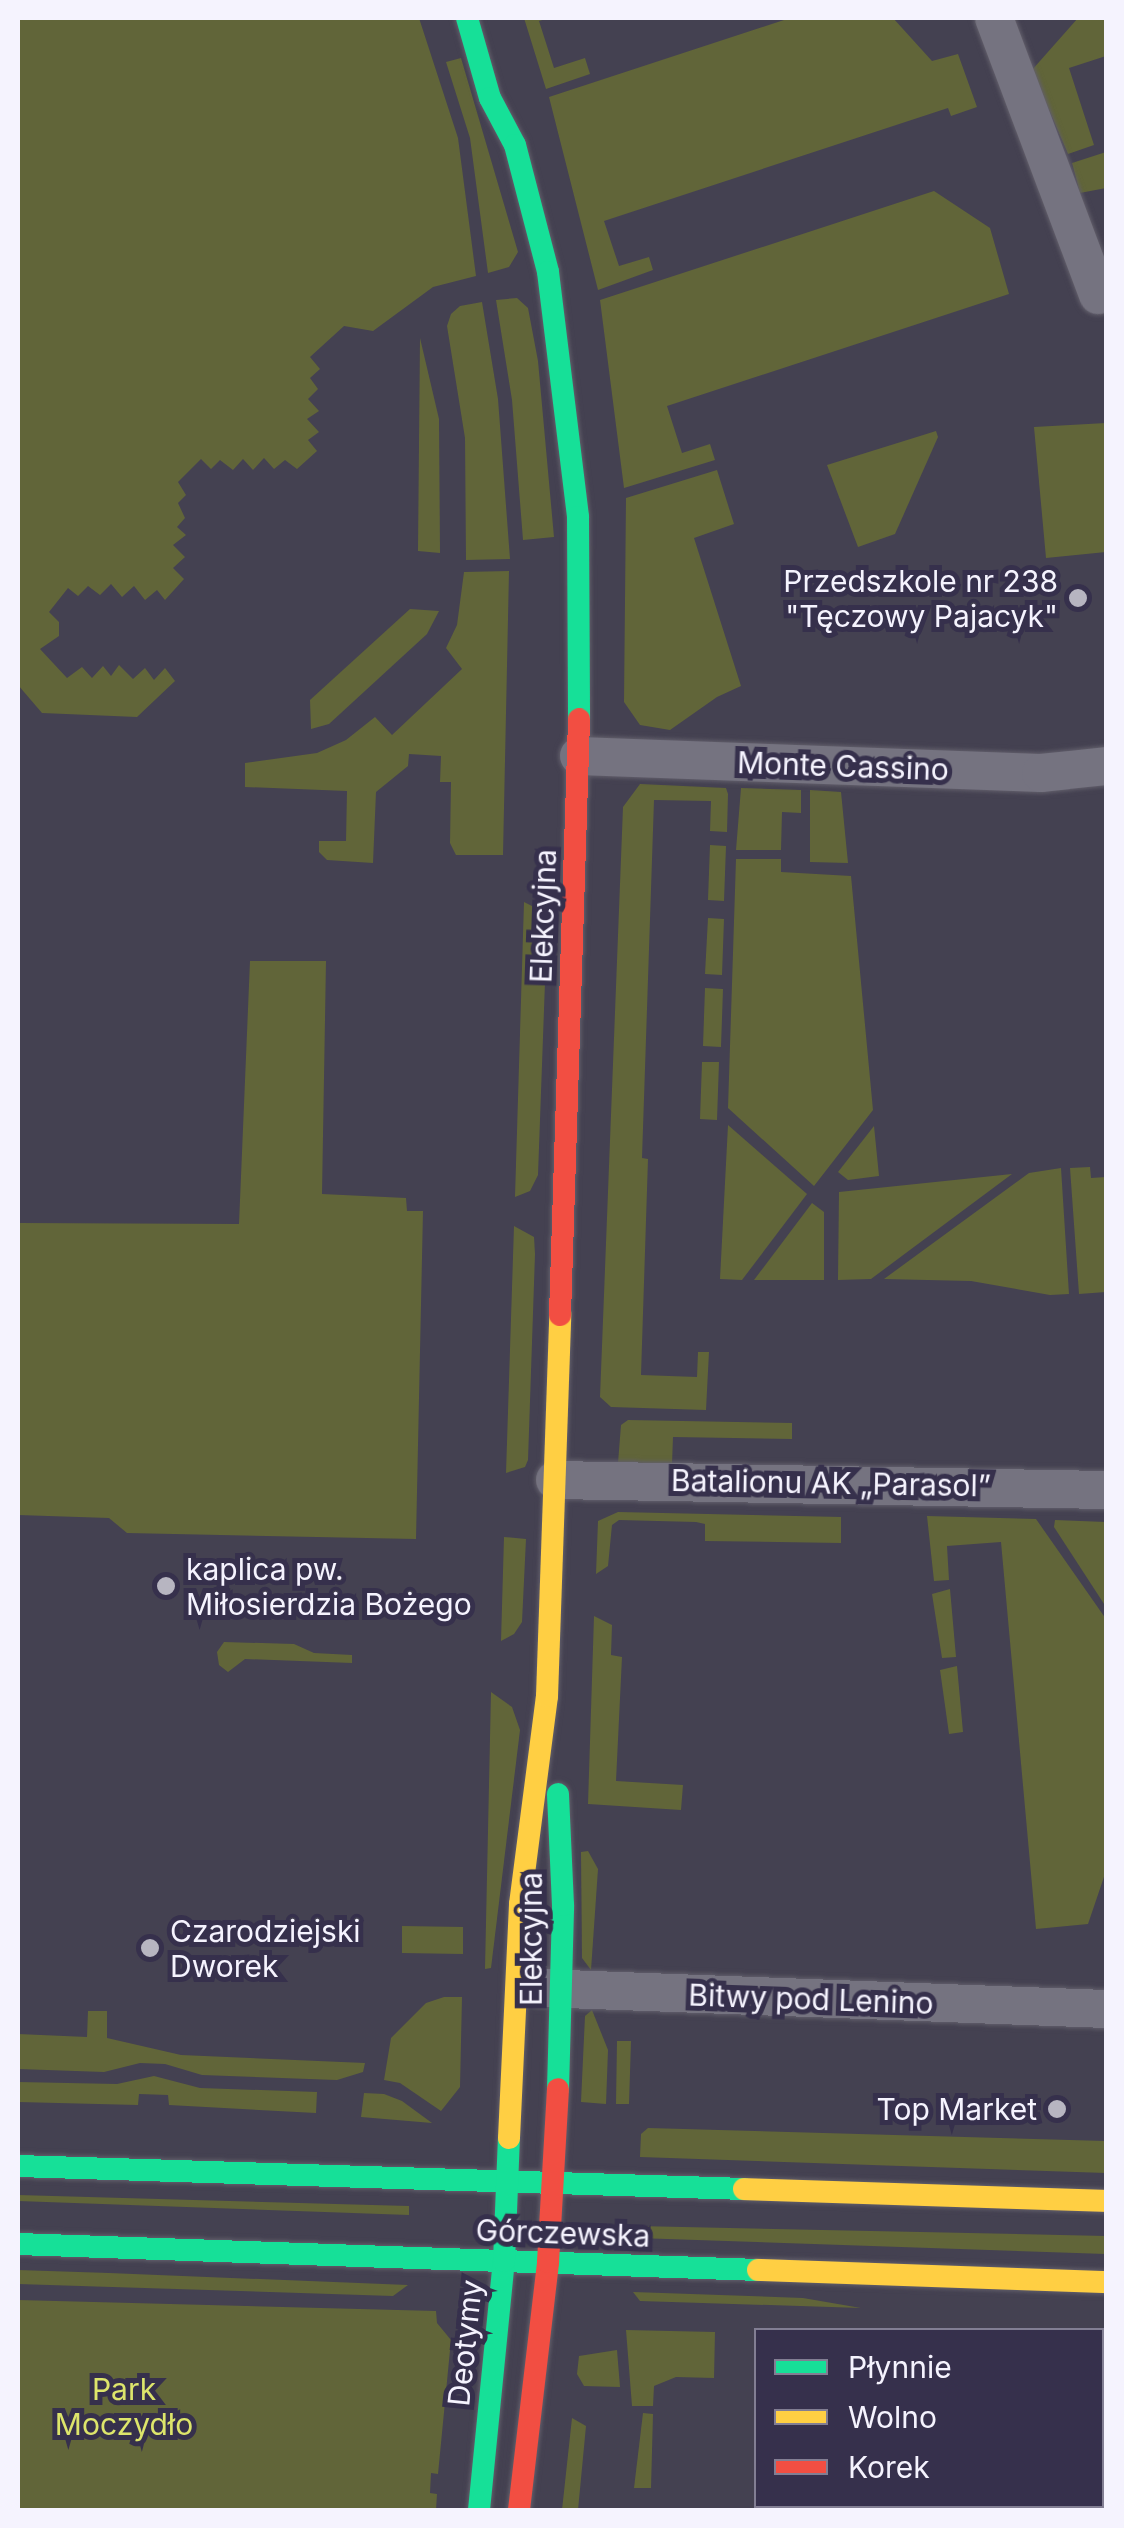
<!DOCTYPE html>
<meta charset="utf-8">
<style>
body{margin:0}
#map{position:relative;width:1124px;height:2528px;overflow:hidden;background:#444151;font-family:Inter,sans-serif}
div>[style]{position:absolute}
.green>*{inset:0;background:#616539}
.roads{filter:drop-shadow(0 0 2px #615e6a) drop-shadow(0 0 2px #615e6a)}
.street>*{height:38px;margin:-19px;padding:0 19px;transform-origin:19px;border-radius:19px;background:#757380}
.fast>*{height:22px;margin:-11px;padding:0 11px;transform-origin:11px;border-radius:11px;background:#16e098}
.slow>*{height:22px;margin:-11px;padding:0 11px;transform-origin:11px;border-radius:11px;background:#ffcf43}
.jam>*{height:22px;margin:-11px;padding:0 11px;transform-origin:11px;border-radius:11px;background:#f24e42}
.dots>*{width:28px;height:28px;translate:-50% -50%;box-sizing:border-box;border:5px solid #36304c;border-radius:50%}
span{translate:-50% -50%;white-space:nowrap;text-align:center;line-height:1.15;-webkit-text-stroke:10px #36304c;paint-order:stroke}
.poi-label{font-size:30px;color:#f5f3fe}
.right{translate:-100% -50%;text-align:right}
.left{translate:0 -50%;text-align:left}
.street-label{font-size:30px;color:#f5f3fe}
.park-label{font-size:30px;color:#dde56b}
.frame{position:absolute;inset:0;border:20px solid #f5f3fe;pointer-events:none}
.legend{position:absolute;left:754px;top:2328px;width:350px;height:180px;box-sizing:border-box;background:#36304c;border:2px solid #827e93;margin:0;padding:12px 18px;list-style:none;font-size:30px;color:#f5f3fe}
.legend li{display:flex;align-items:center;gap:20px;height:50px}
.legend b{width:50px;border:2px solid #827e93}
</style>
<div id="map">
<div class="green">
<div style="clip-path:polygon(18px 18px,419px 18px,458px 138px,476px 276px,433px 287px,373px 331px,344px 326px,310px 357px,320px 369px,310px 378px,318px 389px,308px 399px,319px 411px,307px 419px,319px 432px,308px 440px,317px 451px,297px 469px,285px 460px,274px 469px,264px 458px,253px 470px,243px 459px,233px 470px,220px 460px,211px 469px,201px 459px,178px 482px,186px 495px,178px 503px,185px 518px,177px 527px,186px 535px,173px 545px,185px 557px,173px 568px,184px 579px,165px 600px,157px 590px,145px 600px,134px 586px,122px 597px,111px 584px,100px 595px,88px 586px,78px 596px,68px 588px,49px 612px,59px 622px,59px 636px,40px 649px,67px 678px,82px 667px,92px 678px,103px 666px,111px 676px,119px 665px,133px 679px,145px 668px,154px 680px,165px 668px,175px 681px,137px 717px,42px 713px,18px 685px)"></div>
<div style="clip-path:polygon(524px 18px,549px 18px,539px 21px,554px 68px,585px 58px,590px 74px,546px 89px)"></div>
<div style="clip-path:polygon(790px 18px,893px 18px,932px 61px,958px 54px,977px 107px,951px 116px,948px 108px,604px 221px,619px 266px,649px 257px,653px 270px,598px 290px,549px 97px)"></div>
<div style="clip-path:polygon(1078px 18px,1106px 18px,1106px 56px,1069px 68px,1094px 145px,1068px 154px,1032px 70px)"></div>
<div style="clip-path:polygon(461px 58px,518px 252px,509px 267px,488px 273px,470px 138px,446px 62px)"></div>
<div style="clip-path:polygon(1106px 152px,1106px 188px,1080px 193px,1072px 163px)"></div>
<div style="clip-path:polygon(934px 191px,990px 228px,1009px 294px,667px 406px,682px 453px,710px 444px,715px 460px,624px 488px,600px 300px)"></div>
<div style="clip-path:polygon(517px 298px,528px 308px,538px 361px,554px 537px,523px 540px,512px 400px,496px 300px)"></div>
<div style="clip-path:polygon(482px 302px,498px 399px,510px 559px,466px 560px,465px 438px,447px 326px,451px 314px,460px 306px)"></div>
<div style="clip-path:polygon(420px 338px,439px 419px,440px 553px,418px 551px)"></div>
<div style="clip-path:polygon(1106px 423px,1106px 552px,1046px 558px,1034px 427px)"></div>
<div style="clip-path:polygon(936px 431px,938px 437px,895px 534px,858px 547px,827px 465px)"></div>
<div style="clip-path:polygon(717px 470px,734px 524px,694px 538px,741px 686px,717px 697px,670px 730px,640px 725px,624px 702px,626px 498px)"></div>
<div style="clip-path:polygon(509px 571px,503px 855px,456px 855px,450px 843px,451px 782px,440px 782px,441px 756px,409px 754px,408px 766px,376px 792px,373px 863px,327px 860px,319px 852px,319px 841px,346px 841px,347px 791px,245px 787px,245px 763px,317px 753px,346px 740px,375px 717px,392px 735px,462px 669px,446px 648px,457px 625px,464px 572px)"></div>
<div style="clip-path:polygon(410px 609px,439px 611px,427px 634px,329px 724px,311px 729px,310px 700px)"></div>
<div style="clip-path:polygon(640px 784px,726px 788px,728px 794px,727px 832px,710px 831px,711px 801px,654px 800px,642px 1158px,648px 1159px,641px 1375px,697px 1377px,698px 1352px,709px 1352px,706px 1410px,611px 1407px,600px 1397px,623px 807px)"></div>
<div style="clip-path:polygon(741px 788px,801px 790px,801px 813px,782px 812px,781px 850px,736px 850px)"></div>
<div style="clip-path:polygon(810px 790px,841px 792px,848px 863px,810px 862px)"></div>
<div style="clip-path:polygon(710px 845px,726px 846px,724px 901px,708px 900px)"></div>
<div style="clip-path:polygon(736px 859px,781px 859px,781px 872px,851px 876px,873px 1110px,814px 1186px,728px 1108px)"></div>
<div style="clip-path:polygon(524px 902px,540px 910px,547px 927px,538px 1175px,530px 1191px,515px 1197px)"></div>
<div style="clip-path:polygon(708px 918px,724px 919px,722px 975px,705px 974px)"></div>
<div style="clip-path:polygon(250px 961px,326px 961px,322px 1194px,406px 1198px,407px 1211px,423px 1211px,416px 1539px,127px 1533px,109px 1518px,18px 1515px,18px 1223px,239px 1224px)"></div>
<div style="clip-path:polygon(705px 988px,723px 989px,721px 1047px,703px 1046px)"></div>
<div style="clip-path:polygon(702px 1062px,719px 1062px,717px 1120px,700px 1119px)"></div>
<div style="clip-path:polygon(728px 1125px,807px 1194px,742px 1280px,720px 1279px)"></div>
<div style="clip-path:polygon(874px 1126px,879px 1176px,848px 1180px,838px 1172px)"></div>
<div style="clip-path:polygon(1090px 1167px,1091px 1178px,1106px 1177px,1106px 1292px,1079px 1294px,1070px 1168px)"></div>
<div style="clip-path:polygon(1061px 1168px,1069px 1294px,1050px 1295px,971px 1281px,884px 1279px,1029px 1173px)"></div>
<div style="clip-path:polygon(1012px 1174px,871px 1279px,838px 1280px,839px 1192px)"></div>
<div style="clip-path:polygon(812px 1203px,824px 1212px,824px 1280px,754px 1280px)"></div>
<div style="clip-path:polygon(514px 1226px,534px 1237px,535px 1254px,528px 1460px,525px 1467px,506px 1473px)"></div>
<div style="clip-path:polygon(628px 1420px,792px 1423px,792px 1439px,673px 1437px,672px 1464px,618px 1463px,621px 1425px)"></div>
<div style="clip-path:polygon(618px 1512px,841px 1517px,841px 1543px,705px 1541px,705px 1524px,696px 1522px,619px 1520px,612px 1525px,608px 1566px,596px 1574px,598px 1521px)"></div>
<div style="clip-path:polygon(927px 1516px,1036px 1519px,1106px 1619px,1106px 1871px,1088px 1924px,1036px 1929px,1001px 1542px,947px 1546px,949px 1580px,934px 1581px)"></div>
<div style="clip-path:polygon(1055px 1520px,1106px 1522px,1106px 1607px,1054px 1527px)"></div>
<div style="clip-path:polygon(504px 1537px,526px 1539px,522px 1622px,514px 1634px,501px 1641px)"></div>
<div style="clip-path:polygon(950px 1589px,956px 1657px,942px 1658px,932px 1594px)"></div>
<div style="clip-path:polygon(594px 1616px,612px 1625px,611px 1655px,622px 1657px,616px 1781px,683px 1785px,681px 1810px,588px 1804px)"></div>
<div style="clip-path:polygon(224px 1642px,294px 1644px,314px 1653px,352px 1655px,352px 1663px,245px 1659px,228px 1672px,219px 1665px,217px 1652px)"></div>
<div style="clip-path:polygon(957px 1666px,963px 1732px,949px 1734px,940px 1670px)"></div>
<div style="clip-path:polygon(491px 1692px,512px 1707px,520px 1730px,491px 1968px,485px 1969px)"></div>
<div style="clip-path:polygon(588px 1851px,598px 1869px,591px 1970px,582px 1958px,581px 1852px)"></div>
<div style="clip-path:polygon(402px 1926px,463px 1927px,463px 1954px,402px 1953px)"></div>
<div style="clip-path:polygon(444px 1997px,462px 1997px,460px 2087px,441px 2111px,400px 2083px,384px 2080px,391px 2038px,426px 2003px)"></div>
<div style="clip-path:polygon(592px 2010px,608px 2050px,606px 2104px,581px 2102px,585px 2016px)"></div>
<div style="clip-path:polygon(88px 2011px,107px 2011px,107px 2038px,181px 2055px,365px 2063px,363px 2072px,337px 2080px,202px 2075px,165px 2064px,140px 2063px,104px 2072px,18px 2069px,18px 2034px,87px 2037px)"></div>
<div style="clip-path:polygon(617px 2041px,631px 2041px,629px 2104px,616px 2104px)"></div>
<div style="clip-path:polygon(154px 2076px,200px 2088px,317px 2092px,316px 2113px,169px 2105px,168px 2095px,139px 2094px,138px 2105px,18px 2102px,18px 2082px,117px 2084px)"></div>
<div style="clip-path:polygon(364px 2093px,384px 2094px,402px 2101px,432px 2123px,361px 2117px)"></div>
<div style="clip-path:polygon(648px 2128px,1106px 2141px,1106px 2173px,640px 2157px,641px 2134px)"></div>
<div style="clip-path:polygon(18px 2195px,409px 2206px,409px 2215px,18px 2201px)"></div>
<div style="clip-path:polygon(637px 2226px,1106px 2236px,1106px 2254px,637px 2238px)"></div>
<div style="clip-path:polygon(18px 2270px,109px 2273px,408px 2285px,393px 2296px,18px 2284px)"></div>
<div style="clip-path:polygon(633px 2292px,803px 2298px,861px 2308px,640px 2301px)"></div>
<div style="clip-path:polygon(18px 2300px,436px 2311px,437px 2323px,451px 2340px,438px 2474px,431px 2473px,430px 2493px,437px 2494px,436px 2510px,18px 2510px)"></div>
<div style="clip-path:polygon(626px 2330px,715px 2332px,714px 2378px,676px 2377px,654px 2386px,653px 2406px,632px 2406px)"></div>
<div style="clip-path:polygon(617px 2350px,620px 2387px,584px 2386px,577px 2374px,579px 2356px)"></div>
<div style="clip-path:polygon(643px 2413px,653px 2414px,651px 2488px,634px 2488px)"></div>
<div style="clip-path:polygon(572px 2418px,586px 2426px,578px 2510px,562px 2510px)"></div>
</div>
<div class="roads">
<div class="street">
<div style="left:994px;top:18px;width:296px;rotate:69.4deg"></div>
<div style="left:579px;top:756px;width:462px;rotate:2.1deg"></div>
<div style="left:1041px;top:773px;width:65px;rotate:-6.1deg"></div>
<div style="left:555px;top:1480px;width:551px;rotate:1.04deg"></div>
<div style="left:539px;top:1988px;width:567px;rotate:2.12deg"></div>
</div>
<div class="fast">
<div style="left:467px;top:18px;width:83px;rotate:74deg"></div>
<div style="left:490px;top:98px;width:53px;rotate:62deg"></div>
<div style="left:515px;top:145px;width:131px;rotate:75.4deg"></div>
<div style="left:548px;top:272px;width:247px;rotate:83deg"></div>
<div style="left:578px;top:517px;width:202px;rotate:89.7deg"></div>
<div style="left:558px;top:2089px;width:184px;rotate:-88.4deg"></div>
<div style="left:563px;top:1905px;width:111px;rotate:-92.6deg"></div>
<div style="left:18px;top:2166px;width:726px;rotate:1.81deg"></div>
<div style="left:18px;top:2244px;width:740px;rotate:2.01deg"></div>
<div style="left:479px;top:2510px;width:250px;rotate:-84.3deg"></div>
<div style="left:504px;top:2261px;width:123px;rotate:-87.7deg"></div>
</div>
<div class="slow">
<div style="left:509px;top:2138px;width:234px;rotate:-87.3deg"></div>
<div style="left:520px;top:1904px;width:210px;rotate:-82.6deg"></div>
<div style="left:547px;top:1696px;width:381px;rotate:-88deg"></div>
<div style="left:744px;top:2189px;width:362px;rotate:1.9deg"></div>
<div style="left:758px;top:2270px;width:348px;rotate:2deg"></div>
</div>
<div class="jam">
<div style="left:560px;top:1315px;width:596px;rotate:-88.17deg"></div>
<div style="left:519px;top:2510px;width:250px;rotate:-83.3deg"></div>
<div style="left:548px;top:2262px;width:173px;rotate:-86.7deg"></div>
</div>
</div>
<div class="dots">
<div style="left:1078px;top:598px;background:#b7b5c1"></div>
<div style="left:166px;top:1586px;background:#b7b5c1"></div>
<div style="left:150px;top:1948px;background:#b7b5c1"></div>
<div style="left:1057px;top:2109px;background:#b7b5c1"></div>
</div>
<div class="poi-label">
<span class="right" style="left:1058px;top:598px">Przedszkole nr 238<br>"Tęczowy Pajacyk"</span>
<span class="left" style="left:186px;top:1586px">kaplica pw.<br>Miłosierdzia Bożego</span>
<span class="left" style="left:170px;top:1948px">Czarodziejski<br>Dworek</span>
<span class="right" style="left:1037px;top:2109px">Top Market</span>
</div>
<div class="street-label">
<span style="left:843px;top:766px;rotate:2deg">Monte Cassino</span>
<span style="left:543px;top:916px;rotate:-88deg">Elekcyjna</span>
<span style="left:831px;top:1483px;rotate:1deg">Batalionu AK „Parasol”</span>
<span style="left:531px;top:1939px;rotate:-90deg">Elekcyjna</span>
<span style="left:811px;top:1999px;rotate:2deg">Bitwy pod Lenino</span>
<span style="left:563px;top:2233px;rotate:2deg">Górczewska</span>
<span style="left:465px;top:2343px;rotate:-84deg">Deotymy</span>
</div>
<div class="park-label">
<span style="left:124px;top:2406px">Park<br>Moczydło</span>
</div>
<div class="frame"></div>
<ul class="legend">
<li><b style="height:12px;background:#16e098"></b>Płynnie</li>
<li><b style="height:12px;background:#ffcf43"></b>Wolno</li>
<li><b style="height:12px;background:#f24e42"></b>Korek</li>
</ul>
</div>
